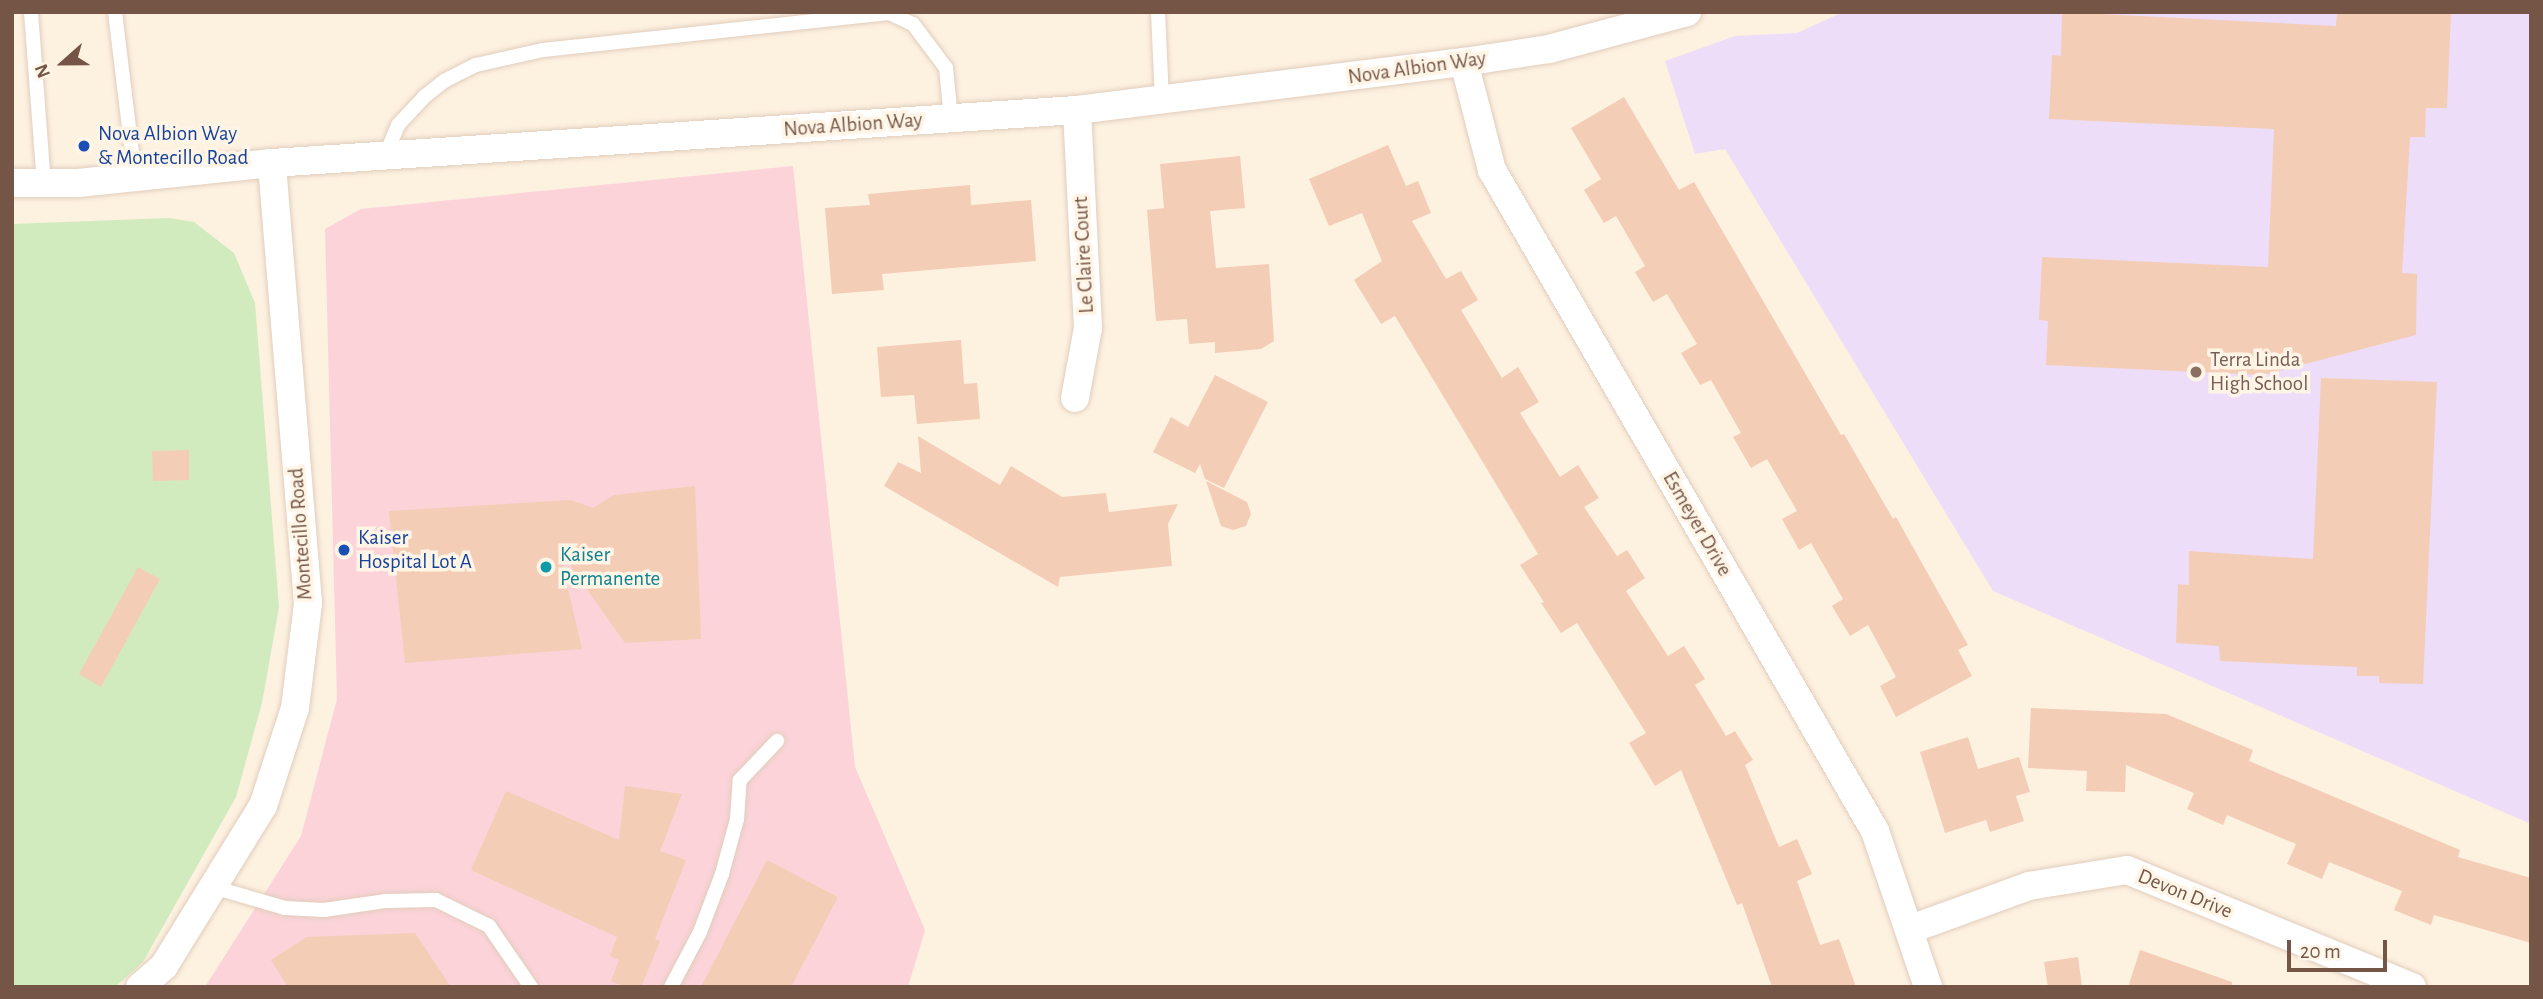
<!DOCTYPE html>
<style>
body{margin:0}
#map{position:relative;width:2543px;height:999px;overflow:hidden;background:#fdf1e0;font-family:"Alegreya Sans",sans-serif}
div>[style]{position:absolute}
.education>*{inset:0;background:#eeddf9}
.medical>*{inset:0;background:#fbd3d9}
.green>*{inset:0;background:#d1ebbe}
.building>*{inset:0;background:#f4cdb6}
.roads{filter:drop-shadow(0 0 2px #e1cdbc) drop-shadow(0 0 2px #e1cdbc)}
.service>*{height:14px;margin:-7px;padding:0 7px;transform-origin:7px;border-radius:7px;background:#fff}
.minor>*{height:28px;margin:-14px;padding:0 14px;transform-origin:14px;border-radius:14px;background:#fff}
.dots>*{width:19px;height:19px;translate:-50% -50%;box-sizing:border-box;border:4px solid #fff5e7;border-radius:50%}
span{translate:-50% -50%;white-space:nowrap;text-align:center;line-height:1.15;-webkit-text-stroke:7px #fff5e7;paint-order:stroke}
.street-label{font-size:21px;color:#755646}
.transit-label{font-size:21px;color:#164399}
.left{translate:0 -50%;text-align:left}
.education-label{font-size:21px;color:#785e54}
.culture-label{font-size:21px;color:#0d838f}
.frame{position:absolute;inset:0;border:14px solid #755646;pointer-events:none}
.north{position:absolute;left:28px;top:28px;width:70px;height:70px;-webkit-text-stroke:5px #fff5e7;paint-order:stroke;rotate:249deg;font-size:19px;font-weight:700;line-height:28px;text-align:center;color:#755646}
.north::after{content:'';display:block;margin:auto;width:24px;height:32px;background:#755646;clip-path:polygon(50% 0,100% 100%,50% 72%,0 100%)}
.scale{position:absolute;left:2287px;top:940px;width:100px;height:32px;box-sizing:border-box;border:4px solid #755646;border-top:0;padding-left:9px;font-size:21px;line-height:24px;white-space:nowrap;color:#755646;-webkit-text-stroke:5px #fff5e7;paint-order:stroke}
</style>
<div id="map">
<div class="education">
<div style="clip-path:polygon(1843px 12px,2531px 12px,2531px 824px,1993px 591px,1725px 149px,1695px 154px,1665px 61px,1735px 36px,1797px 33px)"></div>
</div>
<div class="medical">
<div style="clip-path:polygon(793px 166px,855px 767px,925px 930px,908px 987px,205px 987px,301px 836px,337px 699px,325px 229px,361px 209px)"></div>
</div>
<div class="green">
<div style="clip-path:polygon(169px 218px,194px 222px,234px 253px,255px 303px,279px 607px,262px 703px,236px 797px,143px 962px,115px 987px,12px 987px,12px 224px)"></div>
</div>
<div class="building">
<div style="clip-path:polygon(2062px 12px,2336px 26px,2337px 12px,2451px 12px,2447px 108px,2426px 108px,2425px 137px,2410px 137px,2402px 273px,2417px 274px,2416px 335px,2263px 375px,2046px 365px,2048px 321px,2039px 320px,2042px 257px,2268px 267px,2274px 129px,2049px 119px,2052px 55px,2061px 56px)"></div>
<div style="clip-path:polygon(1624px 97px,1679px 190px,1694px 182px,1841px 435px,1844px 434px,1893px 519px,1896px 517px,1968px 645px,1958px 650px,1972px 676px,1896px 717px,1880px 686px,1896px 677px,1868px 625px,1850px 636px,1832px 606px,1843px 599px,1811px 543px,1799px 550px,1782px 519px,1797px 511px,1767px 459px,1751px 468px,1733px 437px,1741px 433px,1711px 380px,1700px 385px,1681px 353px,1697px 344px,1667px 294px,1653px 302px,1635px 272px,1645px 266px,1616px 216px,1604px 223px,1584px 190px,1601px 179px,1571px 128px)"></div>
<div style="clip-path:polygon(1388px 145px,1406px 186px,1418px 181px,1431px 213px,1412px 221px,1446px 279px,1461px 271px,1478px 300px,1461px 310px,1502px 378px,1518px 367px,1539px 402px,1520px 413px,1560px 477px,1578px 465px,1599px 498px,1584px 507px,1617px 556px,1627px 550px,1645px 578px,1626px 591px,1668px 656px,1684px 646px,1705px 679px,1695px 685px,1726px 736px,1735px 731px,1753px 760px,1745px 765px,1779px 847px,1797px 839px,1812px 874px,1797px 881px,1820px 945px,1839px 939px,1856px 987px,1772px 987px,1742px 903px,1737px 905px,1681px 770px,1655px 786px,1629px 743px,1646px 733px,1577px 623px,1561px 633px,1541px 603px,1544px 602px,1520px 565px,1538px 554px,1395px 316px,1381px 324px,1354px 280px,1382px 261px,1362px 213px,1329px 226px,1309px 179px)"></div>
<div style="clip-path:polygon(1240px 156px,1245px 208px,1210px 211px,1216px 268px,1269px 264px,1274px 341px,1261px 349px,1215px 353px,1215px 342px,1189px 344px,1187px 319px,1156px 321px,1147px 210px,1164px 208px,1160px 164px)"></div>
<div style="clip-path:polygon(970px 185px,971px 205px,1031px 200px,1036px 261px,882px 274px,884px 290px,832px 294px,825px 208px,870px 205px,868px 194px)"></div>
<div style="clip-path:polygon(961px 340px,964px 384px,977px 383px,980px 419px,917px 424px,914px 395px,881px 397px,877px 347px)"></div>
<div style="clip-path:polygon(1215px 375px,1268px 402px,1224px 488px,1205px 479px,1200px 464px,1195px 473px,1153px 452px,1171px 417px,1188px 427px)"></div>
<div style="clip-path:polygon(2321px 378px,2437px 382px,2423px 684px,2379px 683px,2379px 676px,2357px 676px,2357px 667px,2220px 661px,2219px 646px,2176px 643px,2178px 584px,2189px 585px,2189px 551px,2313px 559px)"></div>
<div style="clip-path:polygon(918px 436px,1000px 485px,1011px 466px,1062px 497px,1106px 493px,1109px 512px,1178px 504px,1168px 524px,1172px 566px,1060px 577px,1058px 587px,884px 486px,898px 462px,921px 473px)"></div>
<div style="clip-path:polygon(189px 450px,189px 480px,153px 481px,152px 451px)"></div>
<div style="clip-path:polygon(1206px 481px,1247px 502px,1251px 514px,1246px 526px,1233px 530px,1221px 526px)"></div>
<div style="clip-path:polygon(695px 486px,701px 639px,625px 643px,559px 550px,582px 649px,405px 663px,389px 511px,571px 500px,593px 508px,614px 495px)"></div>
<div style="clip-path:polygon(138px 567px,160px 579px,101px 687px,79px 674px)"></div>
<div style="clip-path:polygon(2031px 708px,2166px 714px,2253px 750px,2249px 761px,2460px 850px,2458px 857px,2531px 878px,2531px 943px,2434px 915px,2431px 925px,2394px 910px,2402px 891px,2329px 862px,2322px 879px,2287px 864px,2296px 844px,2227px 815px,2223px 825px,2187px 809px,2194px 793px,2126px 765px,2125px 792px,2086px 791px,2087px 771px,2028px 768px)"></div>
<div style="clip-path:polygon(1968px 737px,1978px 769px,2019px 757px,2030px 792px,2016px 796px,2024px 821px,1990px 832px,1986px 820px,1945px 833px,1920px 752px)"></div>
<div style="clip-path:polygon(625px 786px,682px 794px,660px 851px,686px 860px,655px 939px,660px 941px,641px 987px,625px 987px,611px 981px,619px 960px,610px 956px,617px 937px,471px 870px,506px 791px,619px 840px)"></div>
<div style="clip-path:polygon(767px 860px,838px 897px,791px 987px,701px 987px)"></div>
<div style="clip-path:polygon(415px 933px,451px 987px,288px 987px,271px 960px,307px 937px)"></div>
<div style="clip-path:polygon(2140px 950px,2232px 982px,2232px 987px,2128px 987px)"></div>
<div style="clip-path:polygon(2078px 957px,2082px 987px,2048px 987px,2044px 962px)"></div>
</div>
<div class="roads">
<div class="service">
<div style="left:31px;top:12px;width:172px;rotate:85.7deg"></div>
<div style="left:115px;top:12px;width:166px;rotate:83.1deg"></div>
<div style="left:1158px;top:12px;width:89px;rotate:87.4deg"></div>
<div style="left:385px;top:156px;width:34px;rotate:-67deg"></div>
<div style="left:398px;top:125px;width:40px;rotate:-47deg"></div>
<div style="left:425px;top:96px;width:24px;rotate:-38deg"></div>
<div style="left:444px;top:81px;width:36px;rotate:-27deg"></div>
<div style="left:476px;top:65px;width:69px;rotate:-12.6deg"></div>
<div style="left:543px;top:50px;width:348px;rotate:-6.1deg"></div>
<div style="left:889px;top:13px;width:26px;rotate:25deg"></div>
<div style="left:913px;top:24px;width:55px;rotate:53.1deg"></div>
<div style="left:946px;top:68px;width:51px;rotate:84.4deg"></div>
<div style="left:213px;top:887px;width:75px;rotate:16.3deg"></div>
<div style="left:285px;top:908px;width:39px;rotate:3deg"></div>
<div style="left:324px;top:910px;width:63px;rotate:-8.3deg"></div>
<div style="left:386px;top:901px;width:50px;rotate:-1.1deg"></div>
<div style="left:436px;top:900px;width:59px;rotate:26.1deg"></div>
<div style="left:489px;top:926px;width:74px;rotate:55.5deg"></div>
<div style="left:671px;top:987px;width:62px;rotate:-62.2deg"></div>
<div style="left:700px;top:932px;width:62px;rotate:-69.2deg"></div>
<div style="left:722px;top:874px;width:57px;rotate:-74.7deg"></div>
<div style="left:737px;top:819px;width:39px;rotate:-86deg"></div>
<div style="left:740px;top:780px;width:54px;rotate:-46.5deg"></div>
</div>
<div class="minor">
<div style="left:1464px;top:62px;width:112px;rotate:75.5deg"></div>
<div style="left:1492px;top:170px;width:764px;rotate:59.91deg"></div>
<div style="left:1875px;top:831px;width:165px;rotate:71.2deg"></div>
<div style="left:12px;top:183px;width:66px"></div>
<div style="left:78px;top:183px;width:195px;rotate:-5.9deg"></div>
<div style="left:272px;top:163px;width:807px;rotate:-3.77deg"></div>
<div style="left:1077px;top:110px;width:390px;rotate:-7.1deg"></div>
<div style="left:1464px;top:62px;width:86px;rotate:-8.7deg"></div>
<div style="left:1549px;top:49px;width:143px;rotate:-15deg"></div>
<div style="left:1075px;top:398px;width:71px;rotate:-79.5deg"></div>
<div style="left:1088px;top:328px;width:218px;rotate:-92.9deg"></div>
<div style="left:1911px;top:929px;width:126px;rotate:-20deg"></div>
<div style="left:2029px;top:886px;width:99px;rotate:-9.3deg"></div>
<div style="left:2127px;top:870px;width:308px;rotate:22.3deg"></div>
<div style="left:140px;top:987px;width:32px;rotate:-41deg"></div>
<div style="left:164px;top:966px;width:188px;rotate:-58.3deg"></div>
<div style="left:263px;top:806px;width:103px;rotate:-71.9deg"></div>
<div style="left:295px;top:708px;width:106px;rotate:-82.9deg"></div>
<div style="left:308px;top:603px;width:441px;rotate:-94.7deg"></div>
</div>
</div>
<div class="dots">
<div style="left:84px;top:146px;background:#1a4fb4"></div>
<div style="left:2196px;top:372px;background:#8d6e63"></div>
<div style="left:344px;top:550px;background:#1a4fb4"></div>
<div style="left:546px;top:567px;background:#0f9aa8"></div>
</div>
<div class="street-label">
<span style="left:1417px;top:68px;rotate:-8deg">Nova Albion Way</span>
<span style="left:853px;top:125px;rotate:-4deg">Nova Albion Way</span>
<span style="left:1084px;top:255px;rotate:-93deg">Le Claire Court</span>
<span style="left:1697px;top:524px;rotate:60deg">Esmeyer Drive</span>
<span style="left:301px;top:534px;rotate:-94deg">Montecillo Road</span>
<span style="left:2185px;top:894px;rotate:22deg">Devon Drive</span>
</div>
<div class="transit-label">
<span class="left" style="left:98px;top:146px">Nova Albion Way<br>&amp; Montecillo Road</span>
<span class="left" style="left:358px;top:550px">Kaiser<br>Hospital Lot A</span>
</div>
<div class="education-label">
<span class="left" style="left:2210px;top:372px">Terra Linda<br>High School</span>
</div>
<div class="culture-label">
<span class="left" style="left:560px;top:567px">Kaiser<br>Permanente</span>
</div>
<div class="frame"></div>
<div class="north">N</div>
<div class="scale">20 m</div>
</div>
